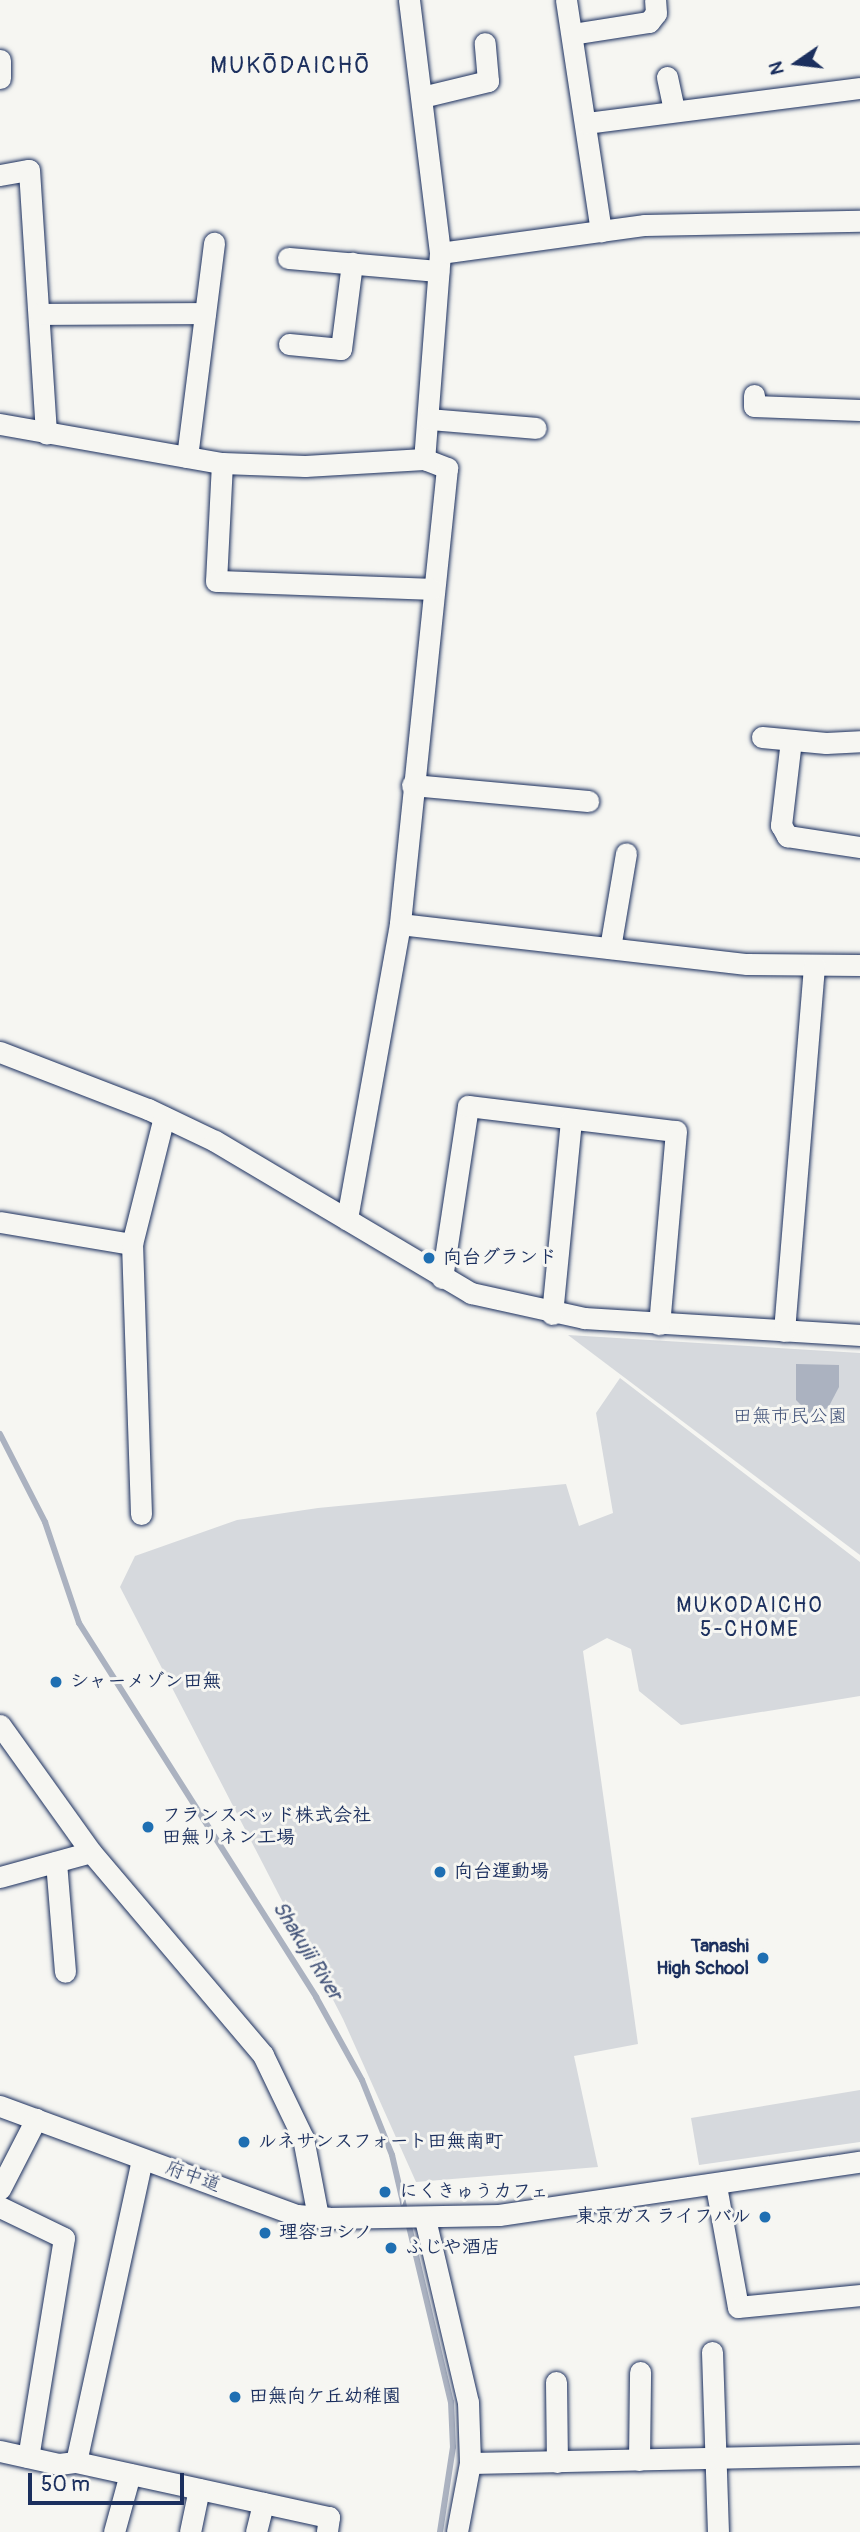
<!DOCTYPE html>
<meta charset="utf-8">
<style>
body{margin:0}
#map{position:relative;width:860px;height:2532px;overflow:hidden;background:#f6f6f2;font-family:Pangolin,"Klee One",sans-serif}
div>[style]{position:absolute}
.green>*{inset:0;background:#d6d9dd}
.water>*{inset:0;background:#abb2c0}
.stream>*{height:6px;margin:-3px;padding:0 3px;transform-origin:3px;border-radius:3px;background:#abb2c0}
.roads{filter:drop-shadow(0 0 2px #1b2f5e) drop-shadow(0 0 2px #1b2f5e)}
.minor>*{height:21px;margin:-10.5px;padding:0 10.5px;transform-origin:10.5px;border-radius:10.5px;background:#f6f6f2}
.dots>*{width:19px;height:19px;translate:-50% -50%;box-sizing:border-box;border:4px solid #f6f6f2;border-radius:50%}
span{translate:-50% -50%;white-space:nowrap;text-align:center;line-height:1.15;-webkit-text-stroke:6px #f6f6f2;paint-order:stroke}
.poi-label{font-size:19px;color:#1b2f5e;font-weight:700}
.left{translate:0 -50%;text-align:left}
.right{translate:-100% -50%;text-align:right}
.park-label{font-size:19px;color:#405177}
.street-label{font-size:19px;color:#1b2f5e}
.neighbourhood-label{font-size:21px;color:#1b2f5e;letter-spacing:2px}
.water-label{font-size:21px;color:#46567b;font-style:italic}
.quarter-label{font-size:23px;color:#1b2f5e;letter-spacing:2px}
.north{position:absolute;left:762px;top:28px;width:70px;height:70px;-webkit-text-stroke:5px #f6f6f2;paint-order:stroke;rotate:256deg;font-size:19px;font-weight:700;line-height:28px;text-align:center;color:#1b2f5e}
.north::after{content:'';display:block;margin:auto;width:24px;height:32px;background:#1b2f5e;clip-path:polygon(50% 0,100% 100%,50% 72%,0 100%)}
.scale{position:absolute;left:28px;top:2473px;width:156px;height:32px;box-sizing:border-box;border:4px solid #1b2f5e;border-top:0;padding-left:9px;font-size:21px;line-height:24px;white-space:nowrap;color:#1b2f5e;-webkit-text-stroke:5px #f6f6f2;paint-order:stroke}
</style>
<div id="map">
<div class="green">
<div style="clip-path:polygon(568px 1335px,860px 1353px,860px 1555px)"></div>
<div style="clip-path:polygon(620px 1378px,860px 1562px,860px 1696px,681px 1725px,639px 1691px,631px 1649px,607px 1638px,583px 1651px,638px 2044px,574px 2056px,598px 2167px,416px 2182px,343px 2019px,120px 1587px,135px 1556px,237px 1520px,318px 1508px,566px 1484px,579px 1526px,613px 1513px,596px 1413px)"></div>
<div style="clip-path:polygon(860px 2090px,860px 2142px,699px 2165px,691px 2118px)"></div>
</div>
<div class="water">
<div style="clip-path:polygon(796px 1364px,839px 1365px,839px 1387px,828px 1408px,810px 1414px,796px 1400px)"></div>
</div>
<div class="stream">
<div style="left:0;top:1434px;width:99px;rotate:62.9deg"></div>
<div style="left:45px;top:1522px;width:107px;rotate:71.4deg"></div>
<div style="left:79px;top:1623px;width:443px;rotate:57.6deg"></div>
<div style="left:316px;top:1997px;width:95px;rotate:61deg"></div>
<div style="left:362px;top:2080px;width:81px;rotate:68.2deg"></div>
<div style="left:392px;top:2155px;width:57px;rotate:76.9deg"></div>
<div style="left:408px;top:2222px;width:185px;rotate:76.6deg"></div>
<div style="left:451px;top:2402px;width:45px;rotate:87.5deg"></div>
<div style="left:453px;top:2447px;width:86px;rotate:98.7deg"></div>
</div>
<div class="roads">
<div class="minor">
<div style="left:409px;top:0;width:255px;rotate:83deg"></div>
<div style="left:440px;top:253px;width:207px;rotate:94.4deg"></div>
<div style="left:566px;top:0;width:234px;rotate:81.4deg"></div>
<div style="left:572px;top:34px;width:78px;rotate:-8.9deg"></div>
<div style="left:649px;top:22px;width:11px;rotate:-52deg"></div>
<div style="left:656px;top:13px;width:13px;rotate:-94deg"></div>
<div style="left:0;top:60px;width:18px;rotate:90deg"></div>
<div style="left:667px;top:77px;width:34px;rotate:78deg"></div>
<div style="left:422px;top:97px;width:68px;rotate:-13.6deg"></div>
<div style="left:488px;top:81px;width:38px;rotate:-95deg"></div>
<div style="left:586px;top:123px;width:276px;rotate:-7.3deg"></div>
<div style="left:0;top:175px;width:29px;rotate:-10deg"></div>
<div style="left:29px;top:170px;width:264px;rotate:86.3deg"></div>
<div style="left:440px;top:253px;width:207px;rotate:-7.8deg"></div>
<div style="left:645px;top:225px;width:215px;rotate:-1.1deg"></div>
<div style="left:288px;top:258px;width:151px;rotate:5deg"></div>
<div style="left:40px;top:314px;width:165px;rotate:-0.3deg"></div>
<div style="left:289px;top:344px;width:52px;rotate:5.5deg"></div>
<div style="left:341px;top:349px;width:87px;rotate:-82.7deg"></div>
<div style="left:754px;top:395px;width:11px;rotate:90deg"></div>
<div style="left:754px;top:406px;width:106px;rotate:2.2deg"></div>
<div style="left:429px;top:419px;width:107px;rotate:4.8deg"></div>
<div style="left:0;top:424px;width:225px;rotate:10deg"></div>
<div style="left:222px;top:463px;width:83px;rotate:2.1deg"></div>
<div style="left:305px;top:466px;width:119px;rotate:-3.4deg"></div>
<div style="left:424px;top:459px;width:25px;rotate:21deg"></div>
<div style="left:447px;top:468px;width:458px;rotate:95.9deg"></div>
<div style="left:400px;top:924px;width:300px;rotate:100.2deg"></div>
<div style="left:187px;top:457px;width:216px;rotate:-82.8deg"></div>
<div style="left:222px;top:463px;width:118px;rotate:92.9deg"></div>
<div style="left:216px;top:581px;width:215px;rotate:2.1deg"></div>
<div style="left:762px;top:737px;width:64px;rotate:5.4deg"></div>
<div style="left:826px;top:743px;width:34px;rotate:-3deg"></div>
<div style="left:791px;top:740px;width:86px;rotate:96.7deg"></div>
<div style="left:781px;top:825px;width:13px;rotate:61deg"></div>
<div style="left:787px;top:836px;width:74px;rotate:8.6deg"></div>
<div style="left:412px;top:785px;width:177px;rotate:5.2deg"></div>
<div style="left:400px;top:924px;width:349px;rotate:6.6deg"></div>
<div style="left:747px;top:964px;width:113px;rotate:0.5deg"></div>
<div style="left:610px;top:948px;width:96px;rotate:-80.4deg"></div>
<div style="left:0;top:1052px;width:159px;rotate:21.1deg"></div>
<div style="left:148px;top:1109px;width:74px;rotate:25.5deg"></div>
<div style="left:215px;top:1141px;width:298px;rotate:30.7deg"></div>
<div style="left:471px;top:1293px;width:116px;rotate:12.5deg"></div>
<div style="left:584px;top:1318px;width:277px;rotate:3.5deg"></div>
<div style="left:0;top:1222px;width:134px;rotate:9.5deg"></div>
<div style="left:442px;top:1278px;width:174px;rotate:-81.4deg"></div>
<div style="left:468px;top:1106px;width:209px;rotate:6.9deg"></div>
<div style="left:676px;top:1131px;width:194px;rotate:95deg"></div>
<div style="left:552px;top:1314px;width:195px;rotate:-84.4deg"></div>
<div style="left:784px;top:1331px;width:367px;rotate:-85.3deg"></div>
<div style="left:141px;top:1514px;width:270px;rotate:-91.9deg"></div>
<div style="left:132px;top:1244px;width:131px;rotate:-75.9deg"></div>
<div style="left:0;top:1725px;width:156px;rotate:54.4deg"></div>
<div style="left:91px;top:1852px;width:266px;rotate:49.7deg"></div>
<div style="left:263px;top:2055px;width:92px;rotate:64.3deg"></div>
<div style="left:303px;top:2138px;width:80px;rotate:79.2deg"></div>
<div style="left:56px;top:1862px;width:110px;rotate:85.3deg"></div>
<div style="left:0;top:1877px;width:94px;rotate:-15.4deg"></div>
<div style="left:0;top:2106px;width:316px;rotate:20.2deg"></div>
<div style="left:297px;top:2215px;width:32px;rotate:5deg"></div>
<div style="left:329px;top:2218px;width:170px;rotate:-1deg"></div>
<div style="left:499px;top:2215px;width:365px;rotate:-8.4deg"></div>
<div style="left:716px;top:2186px;width:123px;rotate:79.7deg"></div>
<div style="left:738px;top:2307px;width:123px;rotate:-5.6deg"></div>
<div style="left:0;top:2189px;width:79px;rotate:-62.8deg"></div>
<div style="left:0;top:2207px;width:71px;rotate:25.8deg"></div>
<div style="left:64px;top:2238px;width:222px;rotate:99.3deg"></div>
<div style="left:425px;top:2219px;width:188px;rotate:76.8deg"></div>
<div style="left:468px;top:2402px;width:61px;rotate:88.1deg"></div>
<div style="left:470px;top:2463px;width:70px;rotate:100.7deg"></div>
<div style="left:712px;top:2352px;width:180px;rotate:88.1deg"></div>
<div style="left:556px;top:2382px;width:80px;rotate:89.3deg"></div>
<div style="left:0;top:2451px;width:60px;rotate:12.4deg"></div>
<div style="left:59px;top:2464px;width:17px;rotate:-7deg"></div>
<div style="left:76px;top:2462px;width:259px;rotate:12.3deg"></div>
<div style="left:329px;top:2517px;width:15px;rotate:98deg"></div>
<div style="left:639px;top:2460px;width:88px;rotate:-89.3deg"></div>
<div style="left:76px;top:2462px;width:310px;rotate:-77.7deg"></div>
<div style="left:470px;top:2463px;width:390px;rotate:-1.2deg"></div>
<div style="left:114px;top:2532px;width:60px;rotate:-74.6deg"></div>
<div style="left:190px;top:2532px;width:44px;rotate:-78.2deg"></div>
<div style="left:256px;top:2532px;width:30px;rotate:-76deg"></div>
</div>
</div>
<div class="dots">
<div style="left:429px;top:1258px;background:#1f6fb2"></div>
<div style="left:56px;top:1682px;background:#1f6fb2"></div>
<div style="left:148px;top:1827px;background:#1f6fb2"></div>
<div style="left:440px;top:1872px;background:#1f6fb2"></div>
<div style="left:763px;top:1958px;background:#1f6fb2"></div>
<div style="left:244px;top:2142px;background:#1f6fb2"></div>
<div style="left:385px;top:2192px;background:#1f6fb2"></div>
<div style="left:765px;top:2217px;background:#1f6fb2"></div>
<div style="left:265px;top:2233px;background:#1f6fb2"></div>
<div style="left:391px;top:2248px;background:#1f6fb2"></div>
<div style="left:235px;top:2397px;background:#1f6fb2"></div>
</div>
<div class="poi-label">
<span class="left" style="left:443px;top:1258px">向台グランド</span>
<span class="left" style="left:70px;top:1682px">シャーメゾン田無</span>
<span class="left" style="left:162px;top:1827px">フランスベッド株式会社<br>田無リネン工場</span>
<span class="left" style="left:454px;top:1872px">向台運動場</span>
<span class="right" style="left:749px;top:1958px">Tanashi<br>High School</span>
<span class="left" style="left:258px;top:2142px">ルネサンスフォート田無南町</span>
<span class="left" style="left:399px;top:2192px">にくきゅうカフェ</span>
<span class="right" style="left:751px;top:2217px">東京ガス ライフバル</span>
<span class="left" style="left:279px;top:2233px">理容ヨシノ</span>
<span class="left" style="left:405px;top:2248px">ふじや酒店</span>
<span class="left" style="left:249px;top:2397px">田無向ケ丘幼稚園</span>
</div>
<div class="park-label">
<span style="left:790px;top:1417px">田無市民公園</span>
</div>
<div class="street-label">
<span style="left:193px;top:2177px;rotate:20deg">府中道</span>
</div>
<div class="neighbourhood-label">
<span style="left:750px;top:1618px">MUKODAICHO<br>5-CHOME</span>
</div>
<div class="water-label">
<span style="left:307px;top:1951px;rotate:58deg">Shakujii River</span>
</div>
<div class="quarter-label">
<span style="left:291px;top:66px">MUKŌDAICHŌ</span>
</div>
<div class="north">N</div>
<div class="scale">50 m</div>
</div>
